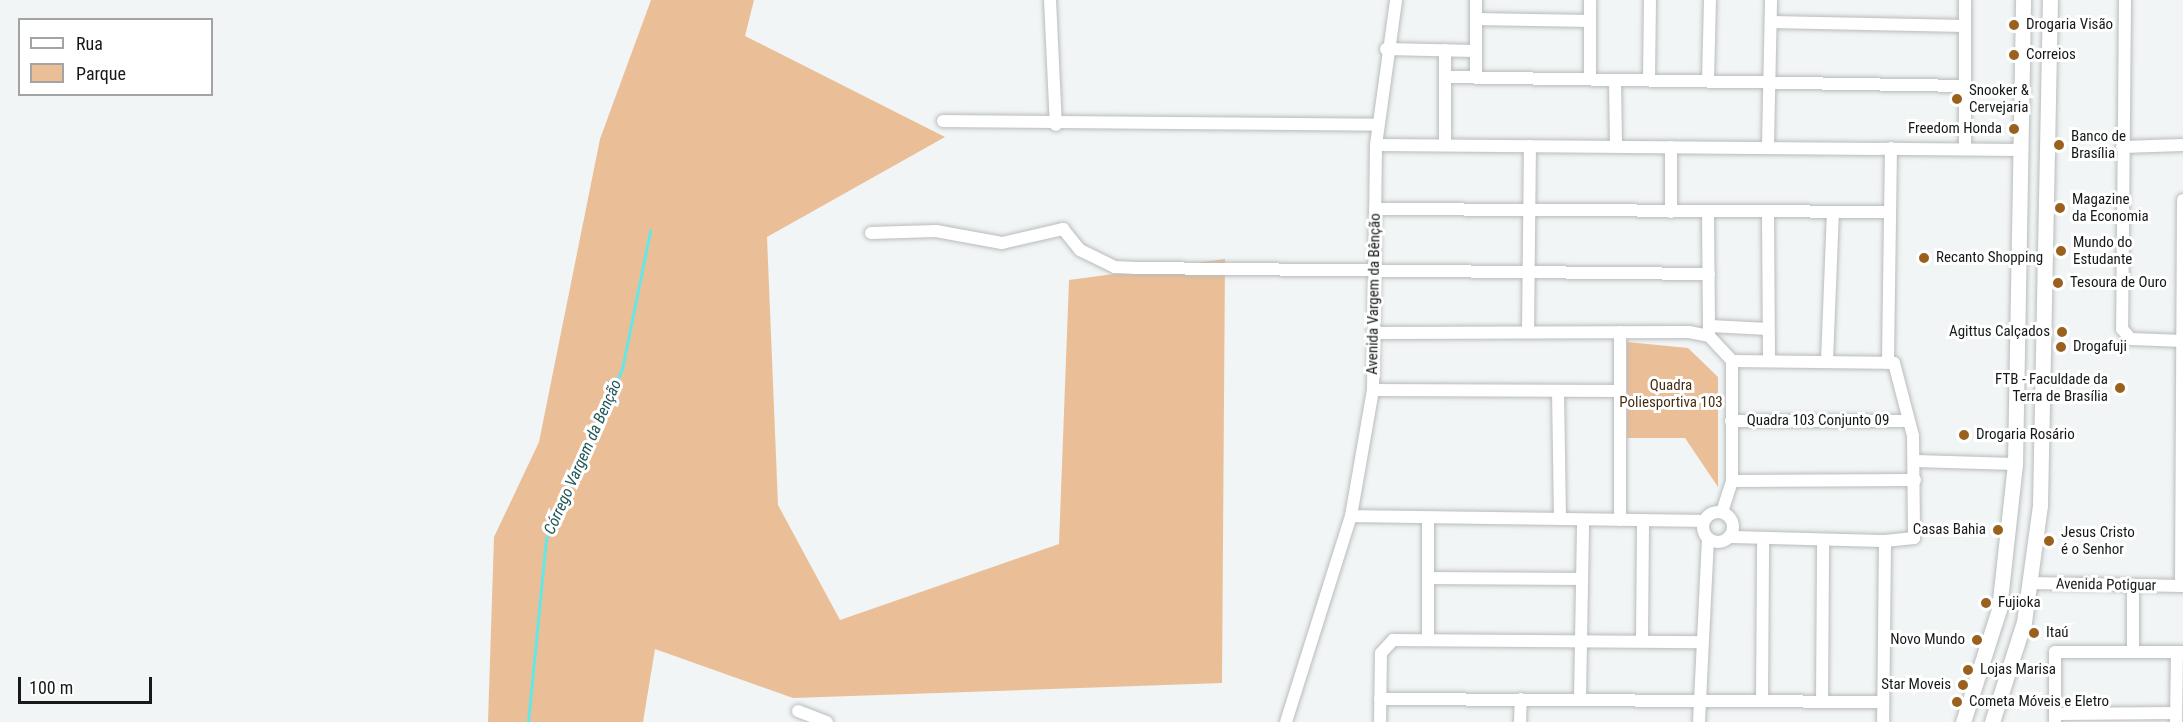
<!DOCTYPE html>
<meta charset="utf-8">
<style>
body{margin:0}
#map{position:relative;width:2183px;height:722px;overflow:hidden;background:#f1f5f5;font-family:"Roboto Condensed",sans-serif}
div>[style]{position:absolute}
.green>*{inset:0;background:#eabf97}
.stream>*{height:3px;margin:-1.5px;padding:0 1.5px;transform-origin:1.5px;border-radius:1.5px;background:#66e6e5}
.roads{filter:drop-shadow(0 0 2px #b9bcbc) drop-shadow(0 0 2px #b9bcbc)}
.minor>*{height:12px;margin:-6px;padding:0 6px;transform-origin:6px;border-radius:6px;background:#fff}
.minor>.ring{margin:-6px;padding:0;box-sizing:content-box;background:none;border:12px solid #fff;border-radius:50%}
.major>*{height:15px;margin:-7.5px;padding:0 7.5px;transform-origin:7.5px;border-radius:7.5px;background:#fff}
.dots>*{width:16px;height:16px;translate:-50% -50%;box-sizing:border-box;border:3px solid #fff;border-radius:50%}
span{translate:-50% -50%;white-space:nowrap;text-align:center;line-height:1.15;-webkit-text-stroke:6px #fff;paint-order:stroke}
.poi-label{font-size:15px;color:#171919}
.left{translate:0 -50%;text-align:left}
.right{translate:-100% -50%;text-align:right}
.street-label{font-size:15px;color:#171919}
.park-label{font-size:15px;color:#492e12}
.water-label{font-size:16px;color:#205757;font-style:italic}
.legend{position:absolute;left:18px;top:18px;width:195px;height:78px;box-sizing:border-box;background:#fff;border:2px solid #a2a3a3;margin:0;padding:8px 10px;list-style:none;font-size:18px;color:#171919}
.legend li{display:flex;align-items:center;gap:12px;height:30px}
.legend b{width:30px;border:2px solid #a2a3a3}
.scale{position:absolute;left:18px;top:677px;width:134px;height:27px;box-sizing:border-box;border:3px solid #171919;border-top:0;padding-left:8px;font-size:18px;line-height:21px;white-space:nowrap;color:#171919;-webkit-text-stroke:4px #fff;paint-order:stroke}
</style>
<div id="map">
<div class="green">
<div style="clip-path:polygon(651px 0,754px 0,745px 36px,945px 137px,767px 237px,778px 505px,840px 620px,1059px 544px,1069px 280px,1225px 259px,1222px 683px,793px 698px,655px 649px,643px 722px,488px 722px,494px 537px,539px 442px,600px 139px)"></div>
<div style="clip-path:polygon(1627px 342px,1688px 348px,1718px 377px,1718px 487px,1685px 438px,1627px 438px)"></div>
</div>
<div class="stream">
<div style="left:528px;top:722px;width:184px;rotate:-84.4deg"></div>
<div style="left:546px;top:539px;width:186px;rotate:-65.9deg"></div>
<div style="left:622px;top:369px;width:141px;rotate:-78.5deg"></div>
</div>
<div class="roads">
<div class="minor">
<div style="left:1050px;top:0;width:125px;rotate:87.3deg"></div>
<div style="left:1965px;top:0;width:148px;rotate:90deg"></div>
<div style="left:2125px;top:0;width:329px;rotate:90.5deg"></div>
<div style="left:2122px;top:329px;width:13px;rotate:48deg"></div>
<div style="left:2131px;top:339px;width:52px;rotate:2.2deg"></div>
<div style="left:1476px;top:19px;width:114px;rotate:1deg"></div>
<div style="left:1771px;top:22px;width:194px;rotate:1.2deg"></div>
<div style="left:1386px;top:49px;width:89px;rotate:1.3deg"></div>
<div style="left:1445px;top:50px;width:94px;rotate:90deg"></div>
<div style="left:1446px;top:77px;width:519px;rotate:0.99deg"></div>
<div style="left:1476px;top:78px;width:78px;rotate:-90deg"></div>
<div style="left:1590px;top:79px;width:79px;rotate:-90deg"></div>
<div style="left:1615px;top:80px;width:65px;rotate:89.1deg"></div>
<div style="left:1649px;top:80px;width:80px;rotate:-89.3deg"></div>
<div style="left:1708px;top:81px;width:81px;rotate:-88.6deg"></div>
<div style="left:943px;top:121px;width:435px;rotate:0.5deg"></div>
<div style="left:1376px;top:145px;width:645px;rotate:0.44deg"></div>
<div style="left:1768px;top:145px;width:145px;rotate:-88.8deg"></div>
<div style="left:2122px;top:147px;width:61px;rotate:-1.9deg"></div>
<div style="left:1375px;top:209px;width:514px;rotate:0.33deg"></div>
<div style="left:1671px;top:212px;width:65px;rotate:-90deg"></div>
<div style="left:1708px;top:213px;width:123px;rotate:89.5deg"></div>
<div style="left:1768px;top:214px;width:146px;rotate:89.6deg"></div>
<div style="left:871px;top:233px;width:65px;rotate:-1.8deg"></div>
<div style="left:936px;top:231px;width:67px;rotate:10.3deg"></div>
<div style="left:1002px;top:243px;width:63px;rotate:-12.9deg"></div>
<div style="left:1063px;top:229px;width:27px;rotate:51deg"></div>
<div style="left:1080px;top:250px;width:39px;rotate:26deg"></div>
<div style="left:1115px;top:267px;width:21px;rotate:3deg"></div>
<div style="left:1136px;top:268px;width:573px;rotate:0.6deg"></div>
<div style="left:1710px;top:326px;width:58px;rotate:3deg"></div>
<div style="left:1528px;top:332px;width:186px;rotate:-89.4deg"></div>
<div style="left:1377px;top:333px;width:312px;rotate:-0.2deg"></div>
<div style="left:1689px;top:332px;width:20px;rotate:11deg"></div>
<div style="left:1709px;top:336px;width:34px;rotate:47deg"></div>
<div style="left:1732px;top:361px;width:162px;rotate:0.7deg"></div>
<div style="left:1894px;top:363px;width:75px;rotate:75.4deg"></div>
<div style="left:1913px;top:436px;width:102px;rotate:89.4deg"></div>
<div style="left:1914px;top:538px;width:29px;rotate:174deg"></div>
<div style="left:1885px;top:541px;width:181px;rotate:90.6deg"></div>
<div style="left:1827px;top:360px;width:148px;rotate:-87.7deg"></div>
<div style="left:1888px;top:361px;width:213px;rotate:-89.2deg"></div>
<div style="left:1373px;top:390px;width:247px;rotate:0.2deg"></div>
<div style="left:1558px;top:391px;width:128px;rotate:89.1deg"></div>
<div style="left:1731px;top:421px;width:175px"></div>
<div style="left:1915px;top:461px;width:100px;rotate:1.7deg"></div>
<div style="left:1732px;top:481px;width:183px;rotate:-0.3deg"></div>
<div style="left:1722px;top:512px;width:33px;rotate:-72deg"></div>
<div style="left:1732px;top:481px;width:120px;rotate:-90deg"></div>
<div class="ring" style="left:1703px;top:512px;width:18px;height:18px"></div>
<div style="left:1351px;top:516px;width:353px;rotate:0.8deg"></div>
<div style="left:1428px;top:518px;width:120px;rotate:90deg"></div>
<div style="left:1620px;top:520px;width:188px;rotate:-90deg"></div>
<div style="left:1729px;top:537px;width:156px;rotate:1.5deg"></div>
<div style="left:1428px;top:578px;width:154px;rotate:0.4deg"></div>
<div style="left:2030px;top:583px;width:153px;rotate:1.1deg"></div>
<div style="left:2181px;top:586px;width:386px;rotate:-89.7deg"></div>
<div style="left:1642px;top:640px;width:120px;rotate:-89.5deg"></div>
<div style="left:2133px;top:650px;width:64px;rotate:-90deg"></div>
<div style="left:1380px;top:699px;width:503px;rotate:0.34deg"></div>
<div style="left:1580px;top:699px;width:179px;rotate:-89deg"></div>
<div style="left:1762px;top:701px;width:159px;rotate:-89.6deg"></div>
<div style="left:1822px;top:702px;width:161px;rotate:-89.6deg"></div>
<div style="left:798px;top:711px;width:31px;rotate:21deg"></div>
<div style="left:2055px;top:714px;width:121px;rotate:-0.5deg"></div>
<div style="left:1286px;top:722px;width:216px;rotate:-72.5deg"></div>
<div style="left:1351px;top:516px;width:128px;rotate:-80.1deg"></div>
<div style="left:1373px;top:390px;width:245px;rotate:-89.3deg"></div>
<div style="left:1376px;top:145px;width:146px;rotate:-82.1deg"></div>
<div style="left:1380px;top:722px;width:69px;rotate:-89.2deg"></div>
<div style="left:1381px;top:653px;width:18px;rotate:-47deg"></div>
<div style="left:1393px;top:640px;width:308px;rotate:0.4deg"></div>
<div style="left:1520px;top:722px;width:23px;rotate:-88deg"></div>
<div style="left:1699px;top:722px;width:183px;rotate:-87.2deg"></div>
<div style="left:2055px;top:722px;width:70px;rotate:-90deg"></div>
<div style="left:2055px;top:652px;width:128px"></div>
<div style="left:2176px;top:722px;width:70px;rotate:-89.2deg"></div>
</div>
<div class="major">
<div style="left:1963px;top:722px;width:119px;rotate:-72.3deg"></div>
<div style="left:1999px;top:609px;width:146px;rotate:-83.7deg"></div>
<div style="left:2015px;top:464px;width:464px;rotate:-89deg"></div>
<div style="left:1992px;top:722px;width:105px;rotate:-72.3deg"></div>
<div style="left:2024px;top:622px;width:118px;rotate:-82.2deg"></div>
<div style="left:2040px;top:505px;width:505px;rotate:-88.87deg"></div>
</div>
</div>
<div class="dots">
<div style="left:2014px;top:25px;background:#9a601e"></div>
<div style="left:2014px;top:55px;background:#9a601e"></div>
<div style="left:1957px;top:99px;background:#9a601e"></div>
<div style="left:2014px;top:129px;background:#9a601e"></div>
<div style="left:2059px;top:145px;background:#9a601e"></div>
<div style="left:2060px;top:208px;background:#9a601e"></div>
<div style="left:2061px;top:251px;background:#9a601e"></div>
<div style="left:1924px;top:258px;background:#9a601e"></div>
<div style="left:2058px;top:283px;background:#9a601e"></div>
<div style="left:2062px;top:332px;background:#9a601e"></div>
<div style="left:2061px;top:347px;background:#9a601e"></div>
<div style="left:2120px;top:388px;background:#9a601e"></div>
<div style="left:1964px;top:435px;background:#9a601e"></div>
<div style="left:1998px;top:530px;background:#9a601e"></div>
<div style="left:2049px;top:541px;background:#9a601e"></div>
<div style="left:1986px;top:603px;background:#9a601e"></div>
<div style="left:2034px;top:633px;background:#9a601e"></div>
<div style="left:1977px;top:640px;background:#9a601e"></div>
<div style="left:1968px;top:670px;background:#9a601e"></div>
<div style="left:1963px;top:685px;background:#9a601e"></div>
<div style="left:1957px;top:702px;background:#9a601e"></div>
</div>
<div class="poi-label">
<span class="left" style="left:2026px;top:25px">Drogaria Visão</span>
<span class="left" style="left:2026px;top:55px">Correios</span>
<span class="left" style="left:1969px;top:99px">Snooker &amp;<br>Cervejaria</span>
<span class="right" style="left:2002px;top:129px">Freedom Honda</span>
<span class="left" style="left:2071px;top:145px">Banco de<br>Brasília</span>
<span class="left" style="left:2072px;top:208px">Magazine<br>da Economia</span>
<span class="left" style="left:2073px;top:251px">Mundo do<br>Estudante</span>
<span class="left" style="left:1936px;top:258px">Recanto Shopping</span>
<span class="left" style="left:2070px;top:283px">Tesoura de Ouro</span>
<span class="right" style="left:2050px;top:332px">Agittus Calçados</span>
<span class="left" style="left:2073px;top:347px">Drogafuji</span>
<span class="right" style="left:2108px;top:388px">FTB - Faculdade da<br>Terra de Brasília</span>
<span class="left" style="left:1976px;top:435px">Drogaria Rosário</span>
<span class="right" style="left:1986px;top:530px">Casas Bahia</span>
<span class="left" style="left:2061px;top:541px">Jesus Cristo<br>é o Senhor</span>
<span class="left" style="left:1998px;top:603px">Fujioka</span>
<span class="left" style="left:2046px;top:633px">Itaú</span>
<span class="right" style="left:1965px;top:640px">Novo Mundo</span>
<span class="left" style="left:1980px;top:670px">Lojas Marisa</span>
<span class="right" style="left:1951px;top:685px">Star Moveis</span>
<span class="left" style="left:1969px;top:702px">Cometa Móveis e Eletro</span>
</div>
<div class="street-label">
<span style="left:1374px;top:294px;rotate:-89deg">Avenida Vargem da Bênção</span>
<span style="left:1818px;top:421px">Quadra 103 Conjunto 09</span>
<span style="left:2106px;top:585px;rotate:1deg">Avenida Potiguar</span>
</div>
<div class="park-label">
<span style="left:1671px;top:394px">Quadra<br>Poliesportiva 103</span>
</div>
<div class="water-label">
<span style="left:583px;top:457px;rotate:-66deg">Córrego Vargem da Benção</span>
</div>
<ul class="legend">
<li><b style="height:8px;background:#fff"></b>Rua</li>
<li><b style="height:16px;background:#eabf97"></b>Parque</li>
</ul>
<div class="scale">100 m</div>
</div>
